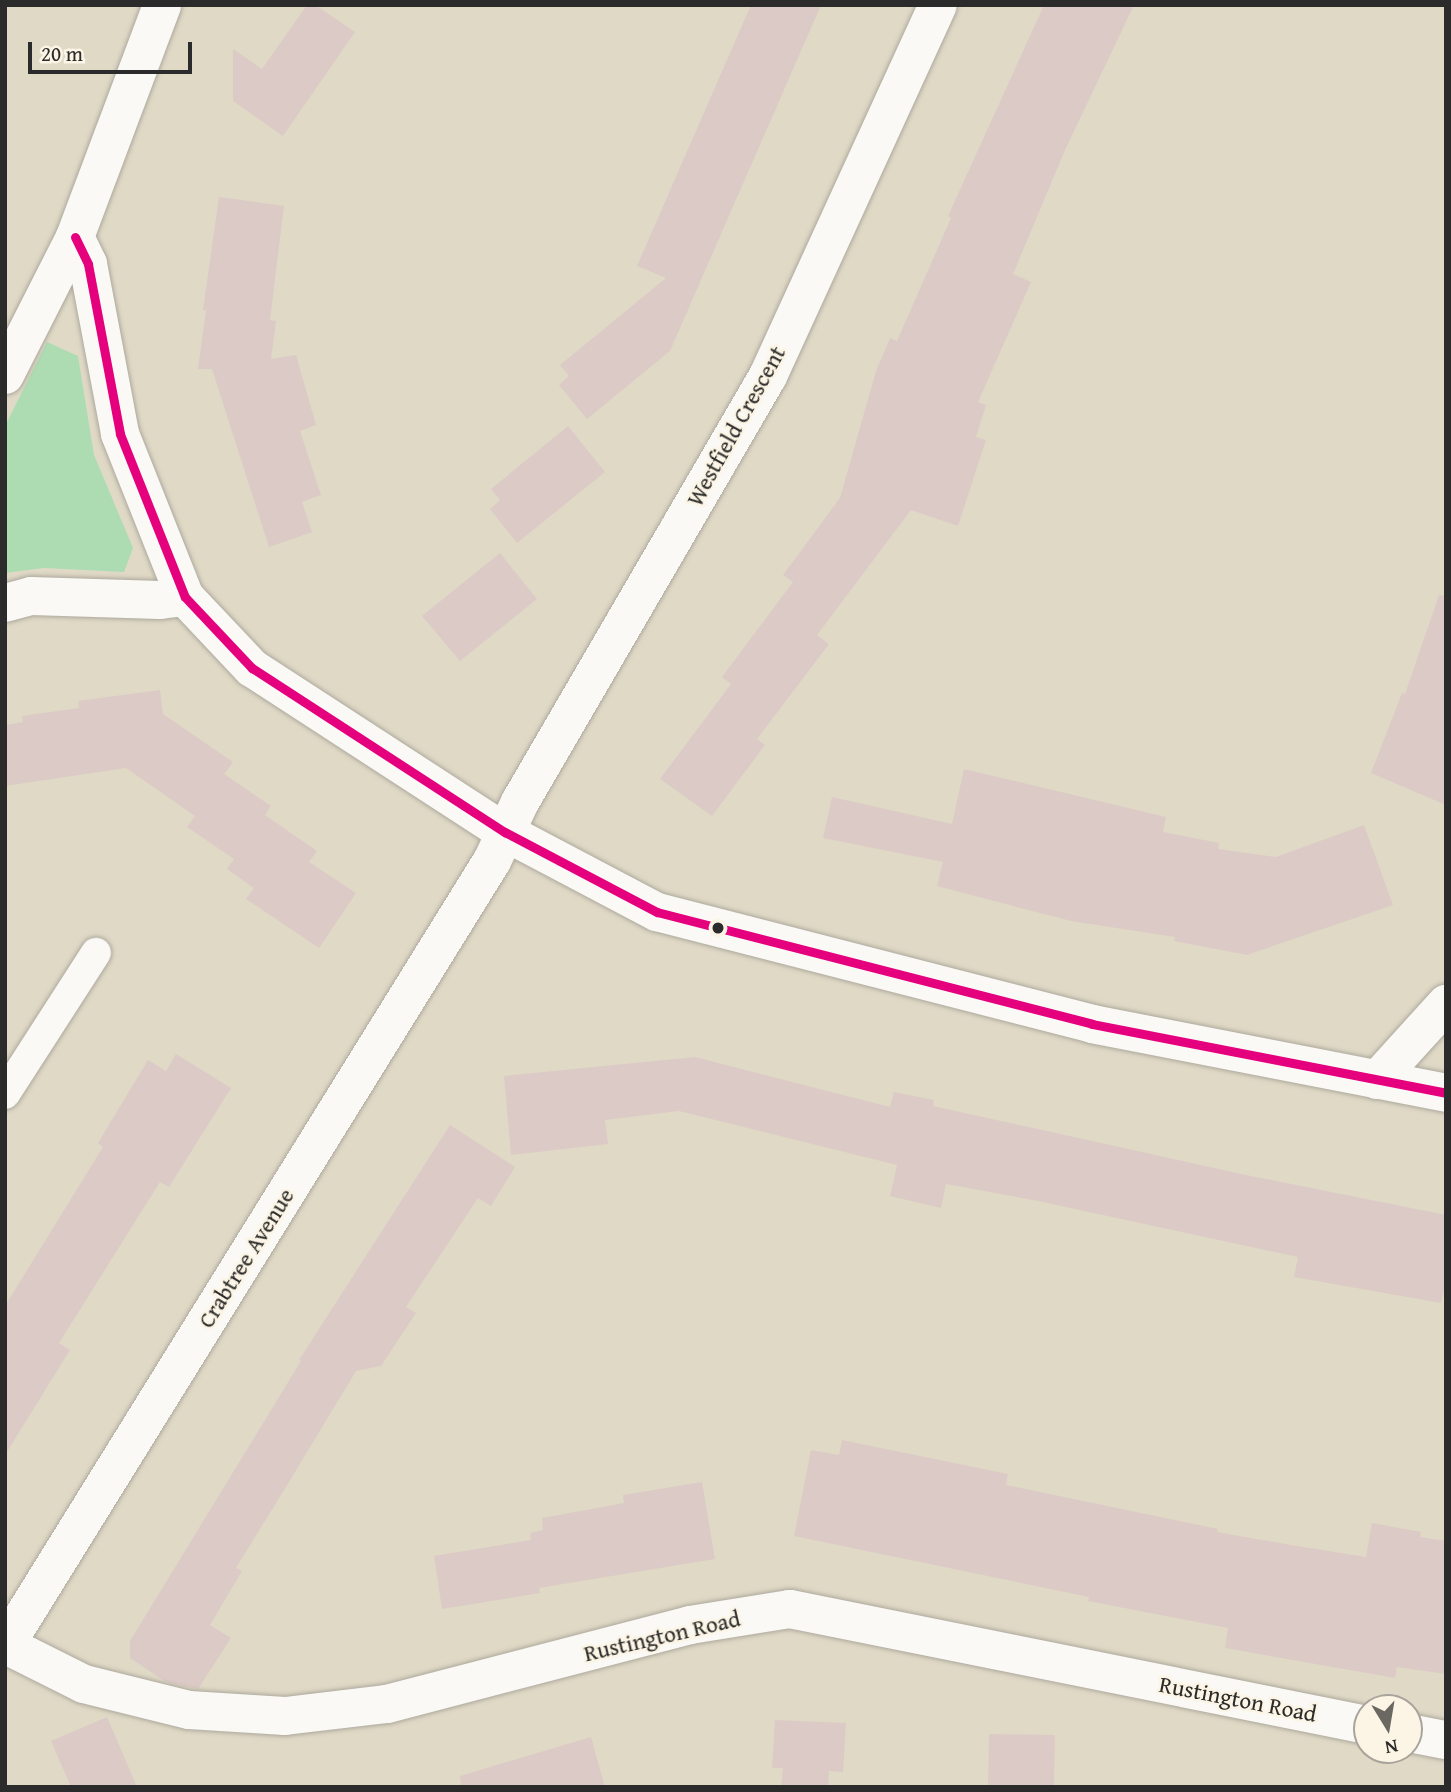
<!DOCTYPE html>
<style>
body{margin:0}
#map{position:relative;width:1451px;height:1792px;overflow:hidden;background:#e0d9c6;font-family:"Gentium Book Plus",serif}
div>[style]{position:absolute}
.green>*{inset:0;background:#addcb3}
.building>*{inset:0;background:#dccac6}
.roads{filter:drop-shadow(0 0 2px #ada99d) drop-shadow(0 0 2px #ada99d)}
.lane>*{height:30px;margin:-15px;padding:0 15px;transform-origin:15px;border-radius:15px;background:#faf9f6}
.street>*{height:38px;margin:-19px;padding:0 19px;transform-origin:19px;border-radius:19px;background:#faf9f6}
.bus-1>*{height:9px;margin:-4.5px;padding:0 4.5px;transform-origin:4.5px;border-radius:4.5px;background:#e5007d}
.dots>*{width:19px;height:19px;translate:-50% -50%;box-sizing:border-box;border:4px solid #fcf5e5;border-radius:50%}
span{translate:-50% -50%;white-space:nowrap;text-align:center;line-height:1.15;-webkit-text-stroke:5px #fcf5e5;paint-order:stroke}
.street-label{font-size:23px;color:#2b2b2b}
.frame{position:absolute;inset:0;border:7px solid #2b2b2b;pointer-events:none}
.north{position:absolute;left:1353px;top:1694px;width:70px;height:70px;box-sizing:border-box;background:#fcf5e5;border:2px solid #a8a49b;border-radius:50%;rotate:169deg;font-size:19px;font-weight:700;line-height:28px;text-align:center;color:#2b2b2b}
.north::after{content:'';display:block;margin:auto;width:24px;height:32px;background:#6a6861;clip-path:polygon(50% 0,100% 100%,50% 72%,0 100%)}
.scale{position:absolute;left:28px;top:42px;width:164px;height:32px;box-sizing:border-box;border:4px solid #2b2b2b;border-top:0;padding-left:9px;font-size:21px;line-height:24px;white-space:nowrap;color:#2b2b2b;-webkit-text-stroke:5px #fcf5e5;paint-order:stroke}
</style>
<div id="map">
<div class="green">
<div style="clip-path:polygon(47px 342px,78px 356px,94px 455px,133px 548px,124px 572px,44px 568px,5px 573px,5px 426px)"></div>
</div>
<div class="building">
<div style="clip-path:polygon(307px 5px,315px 5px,355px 32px,283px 136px,233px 101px,233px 49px,262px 69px)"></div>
<div style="clip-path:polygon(751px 5px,821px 5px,670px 351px,587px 419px,559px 385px,569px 376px,560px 365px,666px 278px,637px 266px)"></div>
<div style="clip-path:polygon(1044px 5px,1134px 5px,1065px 150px,1013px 274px,1031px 282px,978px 402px,986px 405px,976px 437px,986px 440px,958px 526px,911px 510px,817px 635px,829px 644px,757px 739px,765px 745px,712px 816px,660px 779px,731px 684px,722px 677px,793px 582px,783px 575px,840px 498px,876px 371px,890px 338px,897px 341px,951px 218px,948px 216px)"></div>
<div style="clip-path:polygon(219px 197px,284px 206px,270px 320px,276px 321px,271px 359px,296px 355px,316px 425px,300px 431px,321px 495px,302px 502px,312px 532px,269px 547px,212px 369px,198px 369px,206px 310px,203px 310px)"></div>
<div style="clip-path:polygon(568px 426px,605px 472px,517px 543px,490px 509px,500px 500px,491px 489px)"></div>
<div style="clip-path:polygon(500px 553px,537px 599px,460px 661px,422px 616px)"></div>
<div style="clip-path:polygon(1439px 595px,1446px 596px,1446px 805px,1371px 773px,1402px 693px,1405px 694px)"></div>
<div style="clip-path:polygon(160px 690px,163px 714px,233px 762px,224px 774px,271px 806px,265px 815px,317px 851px,309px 862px,356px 893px,319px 948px,246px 899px,254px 888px,227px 869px,234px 859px,187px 827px,195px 816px,126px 768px,5px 786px,5px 725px,23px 722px,22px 716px,79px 708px,78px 701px)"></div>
<div style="clip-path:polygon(964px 769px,1166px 817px,1163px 832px,1219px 843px,1218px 849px,1276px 857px,1364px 825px,1393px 905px,1247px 955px,1174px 941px,1175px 937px,1071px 921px,937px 886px,943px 862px,823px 838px,832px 797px,952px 824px)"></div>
<div style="clip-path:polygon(176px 1054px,231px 1088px,169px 1187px,160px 1182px,59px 1343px,70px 1350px,5px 1455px,5px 1306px,103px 1147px,98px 1143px,148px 1060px,166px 1071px)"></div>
<div style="clip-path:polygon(695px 1057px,890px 1107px,894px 1092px,934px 1100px,933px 1106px,1246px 1175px,1446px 1215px,1446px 1280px,1441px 1303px,1294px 1277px,1298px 1257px,1038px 1201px,946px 1184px,941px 1208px,890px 1196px,897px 1165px,679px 1111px,605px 1120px,608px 1144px,511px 1155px,504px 1076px)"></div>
<div style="clip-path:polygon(450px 1125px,515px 1167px,491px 1206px,478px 1198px,406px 1307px,416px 1313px,381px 1366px,356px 1371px,292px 1477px,236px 1568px,242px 1571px,210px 1625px,231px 1638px,198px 1689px,166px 1682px,130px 1658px,130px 1641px,301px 1361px,299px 1360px)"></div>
<div style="clip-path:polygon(842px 1440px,1008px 1474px,1006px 1485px,1218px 1529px,1217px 1532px,1297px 1546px,1366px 1557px,1372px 1523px,1421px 1532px,1420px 1537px,1446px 1541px,1446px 1674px,1397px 1667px,1395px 1678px,1225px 1648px,1228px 1628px,1088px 1601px,1089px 1597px,794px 1536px,811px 1450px,839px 1455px)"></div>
<div style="clip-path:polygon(702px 1482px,715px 1559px,539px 1588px,540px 1593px,442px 1609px,434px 1556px,531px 1540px,530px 1533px,543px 1530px,542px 1518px,624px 1503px,623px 1495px)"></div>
<div style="clip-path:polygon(107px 1717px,137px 1787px,71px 1787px,51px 1741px)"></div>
<div style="clip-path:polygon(775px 1720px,846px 1723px,843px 1772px,829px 1771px,828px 1787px,781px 1787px,783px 1768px,772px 1768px)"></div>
<div style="clip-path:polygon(989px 1734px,1055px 1735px,1054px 1787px,988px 1787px)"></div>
<div style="clip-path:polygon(591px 1737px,605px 1787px,461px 1787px,460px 1776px)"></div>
</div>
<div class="roads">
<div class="lane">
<div style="left:5px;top:1094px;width:168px;rotate:-57.2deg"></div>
</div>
<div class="street">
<div style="left:75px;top:237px;width:30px;rotate:64deg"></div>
<div style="left:88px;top:264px;width:173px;rotate:79.3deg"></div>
<div style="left:120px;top:434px;width:175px;rotate:68.3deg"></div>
<div style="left:185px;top:597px;width:98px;rotate:46.7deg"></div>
<div style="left:252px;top:668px;width:302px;rotate:33deg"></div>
<div style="left:505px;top:832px;width:172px;rotate:27.8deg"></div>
<div style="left:657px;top:912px;width:449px;rotate:14.4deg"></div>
<div style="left:1092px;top:1024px;width:361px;rotate:11deg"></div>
<div style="left:5px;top:375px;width:155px;rotate:-63.1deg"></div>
<div style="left:75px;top:237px;width:248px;rotate:-69.4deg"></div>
<div style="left:5px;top:603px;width:27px;rotate:-15deg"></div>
<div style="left:31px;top:596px;width:129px;rotate:1.8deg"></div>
<div style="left:160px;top:600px;width:25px;rotate:-7deg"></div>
<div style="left:1377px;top:1080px;width:103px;rotate:-47.8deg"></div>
<div style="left:6px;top:1645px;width:87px;rotate:26.6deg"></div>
<div style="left:84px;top:1684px;width:108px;rotate:13.9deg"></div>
<div style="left:189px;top:1710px;width:96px;rotate:3.6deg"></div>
<div style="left:285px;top:1716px;width:103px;rotate:-6.7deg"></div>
<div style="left:387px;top:1704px;width:313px;rotate:-14.6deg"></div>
<div style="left:690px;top:1625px;width:101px;rotate:-9.1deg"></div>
<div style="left:790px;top:1609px;width:589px;rotate:11.37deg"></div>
<div style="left:5px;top:1646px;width:924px;rotate:-58.19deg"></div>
<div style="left:492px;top:861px;width:65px;rotate:-64.6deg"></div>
<div style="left:520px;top:802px;width:493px;rotate:-59.8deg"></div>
<div style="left:768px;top:376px;width:408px;rotate:-65.4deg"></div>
<div style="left:1409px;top:1733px;width:38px;rotate:11deg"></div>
</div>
</div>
<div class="bus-1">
<div style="left:75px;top:237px;width:30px;rotate:64deg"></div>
<div style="left:88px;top:264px;width:173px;rotate:79.3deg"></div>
<div style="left:120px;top:434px;width:175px;rotate:68.3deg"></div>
<div style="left:185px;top:597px;width:98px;rotate:46.7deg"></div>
<div style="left:252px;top:668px;width:302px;rotate:33deg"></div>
<div style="left:505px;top:832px;width:172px;rotate:27.8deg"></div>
<div style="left:657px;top:912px;width:449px;rotate:14.4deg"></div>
<div style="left:1092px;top:1024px;width:361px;rotate:11deg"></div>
</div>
<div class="dots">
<div style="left:718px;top:928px;background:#2b2b2b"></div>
</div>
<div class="street-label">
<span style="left:736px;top:426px;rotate:-61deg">Westfield Crescent</span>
<span style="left:246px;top:1258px;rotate:-58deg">Crabtree Avenue</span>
<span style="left:662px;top:1636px;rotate:-13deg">Rustington Road</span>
<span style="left:1238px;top:1699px;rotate:11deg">Rustington Road</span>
</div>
<div class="frame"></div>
<div class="north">N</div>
<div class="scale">20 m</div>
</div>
